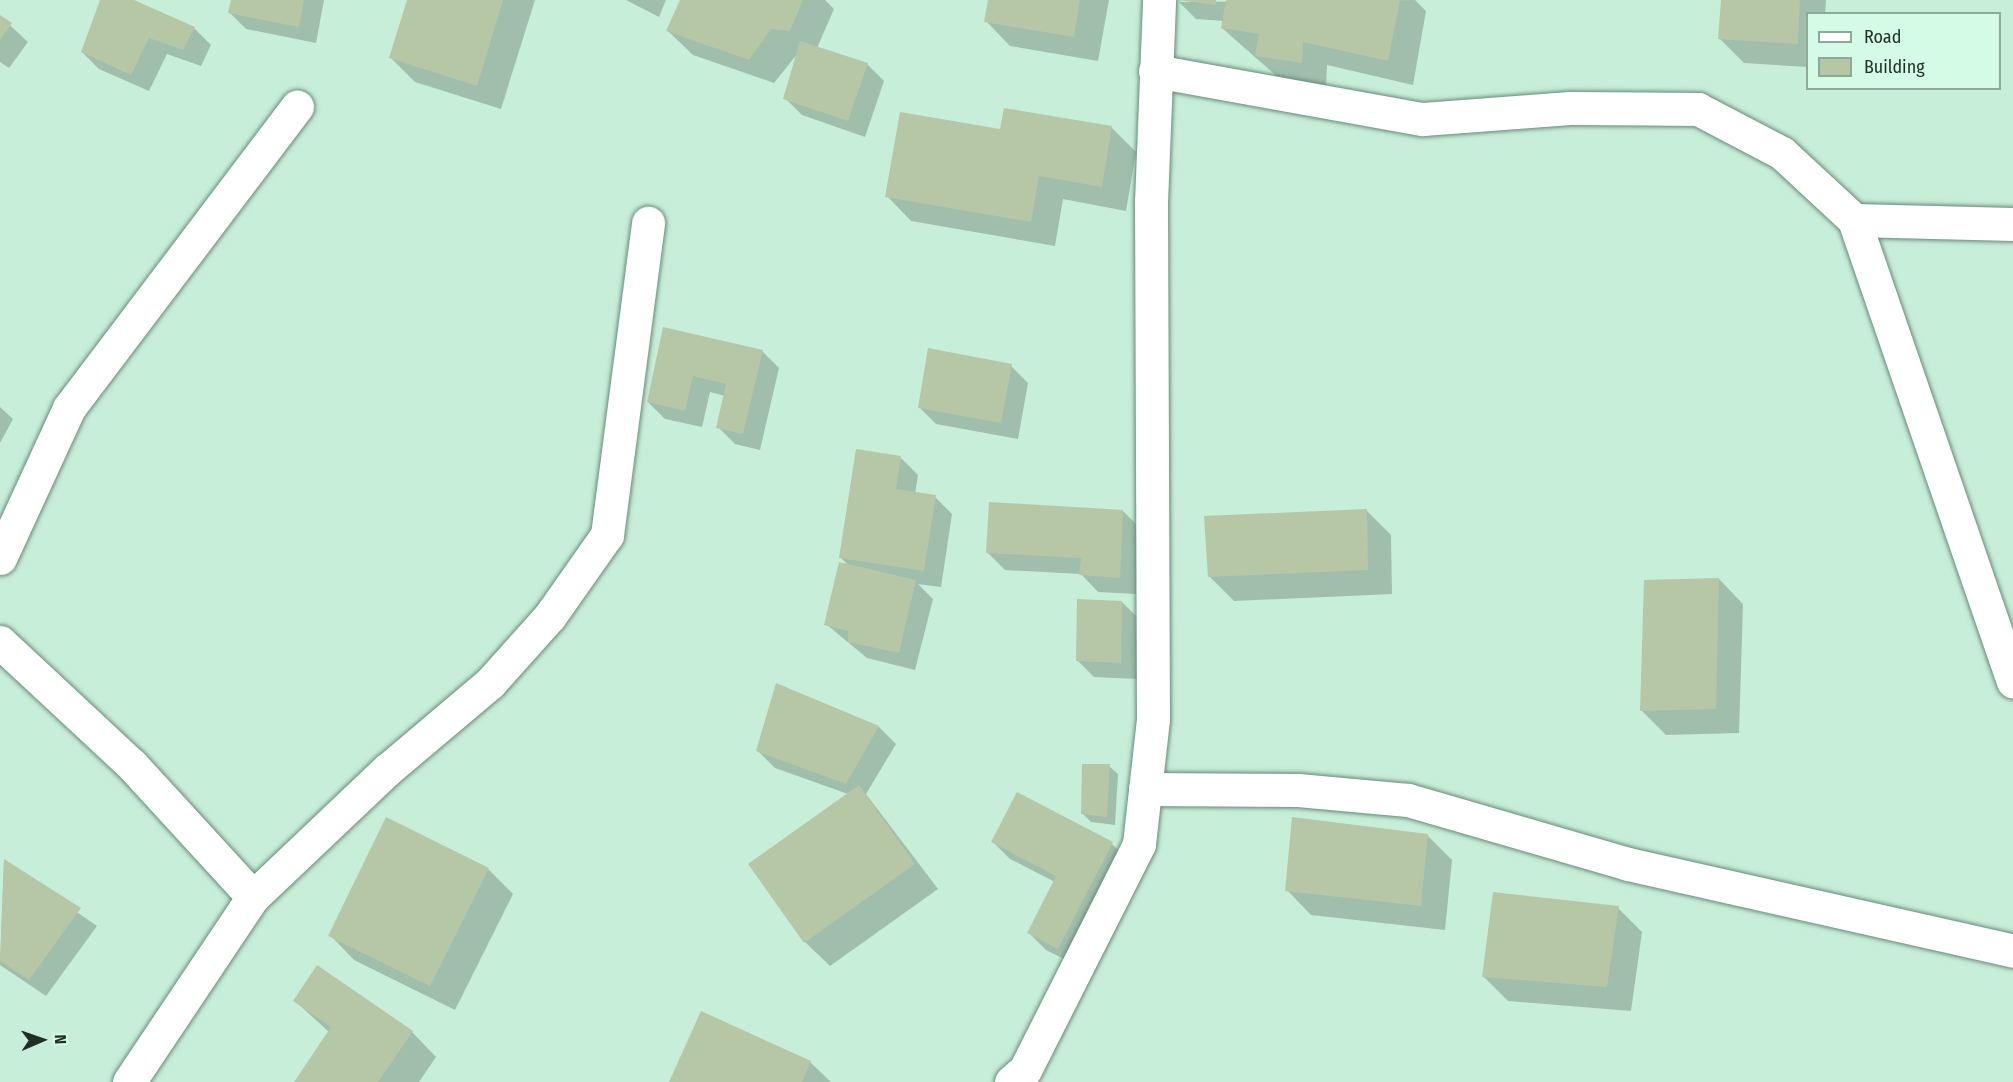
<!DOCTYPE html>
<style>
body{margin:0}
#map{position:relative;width:2013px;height:1082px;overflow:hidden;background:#c7eed8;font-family:"Fira Sans Condensed",sans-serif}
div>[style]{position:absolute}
.shadow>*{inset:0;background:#0003}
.building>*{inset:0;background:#b6c7a6}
.roads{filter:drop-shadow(0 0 2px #678b78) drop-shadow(0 0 2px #678b78)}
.minor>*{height:33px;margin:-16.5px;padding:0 16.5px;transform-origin:16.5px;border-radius:16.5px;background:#fff}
span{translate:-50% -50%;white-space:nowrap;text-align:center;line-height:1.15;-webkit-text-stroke:4.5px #d4fbe5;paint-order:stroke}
.legend{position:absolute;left:1806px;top:12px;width:195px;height:78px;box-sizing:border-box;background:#d4fbe5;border:2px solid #8ca999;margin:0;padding:8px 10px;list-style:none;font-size:18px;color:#1f2e26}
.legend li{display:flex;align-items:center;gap:12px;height:30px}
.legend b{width:30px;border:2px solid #8ca999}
.north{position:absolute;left:12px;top:1010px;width:60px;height:60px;-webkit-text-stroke:4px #d4fbe5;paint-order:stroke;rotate:88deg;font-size:16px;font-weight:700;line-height:24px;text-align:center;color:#1f2e26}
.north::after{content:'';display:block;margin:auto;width:21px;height:27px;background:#1f2e26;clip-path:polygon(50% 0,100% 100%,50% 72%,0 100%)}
</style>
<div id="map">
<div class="shadow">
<div style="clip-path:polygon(101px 0,130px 0,194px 28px,211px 45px,201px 66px,167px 54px,149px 91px,99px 69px,82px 52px)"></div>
<div style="clip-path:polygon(232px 0,324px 0,316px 43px,246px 29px,229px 12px)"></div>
<div style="clip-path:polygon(409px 0,535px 0,501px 109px,415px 82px,391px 58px)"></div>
<div style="clip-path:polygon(626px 0,666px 0,659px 17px)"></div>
<div style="clip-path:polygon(681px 0,825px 0,834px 9px,817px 48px,867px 64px,884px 81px,865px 137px,802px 115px,785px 98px,798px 53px,774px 83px,693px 55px,668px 31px)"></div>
<div style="clip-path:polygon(989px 0,1109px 0,1098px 61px,1010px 46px,986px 21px)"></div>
<div style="clip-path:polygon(1415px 0,1426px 11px,1413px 85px,1327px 65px,1326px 86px,1281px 80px,1222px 28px,1224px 21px,1196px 19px,1179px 2px)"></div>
<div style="clip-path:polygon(1722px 0,1826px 0,1825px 14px,1808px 14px,1808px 67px,1744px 63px,1720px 39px)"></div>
<div style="clip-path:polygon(0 16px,28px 42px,9px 68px,0 62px)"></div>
<div style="clip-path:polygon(1112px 128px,1136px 152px,1126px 211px,1063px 199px,1055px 246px,911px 221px,887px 196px,1002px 131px)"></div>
<div style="clip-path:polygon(664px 329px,762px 351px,779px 368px,760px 450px,735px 444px,718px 427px,725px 396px,710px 392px,702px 427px,665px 419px,648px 402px)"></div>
<div style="clip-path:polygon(1011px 366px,1028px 383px,1018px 439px,936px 424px,919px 407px)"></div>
<div style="clip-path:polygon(0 407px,13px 419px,0 443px)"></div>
<div style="clip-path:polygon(901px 458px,918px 475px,915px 494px,935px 497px,952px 514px,941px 587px,918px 584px,933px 599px,915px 670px,867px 658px,826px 624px,849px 566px,841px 558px)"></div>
<div style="clip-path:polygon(1123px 511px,1140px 528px,1136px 594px,1098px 592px,1081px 574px,1005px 570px,988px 553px)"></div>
<div style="clip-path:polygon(1367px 511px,1391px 535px,1392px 594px,1234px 601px,1209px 576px)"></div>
<div style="clip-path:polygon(1719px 579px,1743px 604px,1739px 733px,1666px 735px,1642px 711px)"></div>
<div style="clip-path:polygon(1122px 602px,1139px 619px,1137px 679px,1094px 677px,1077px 660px)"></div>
<div style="clip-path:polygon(777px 685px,879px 727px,896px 744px,866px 794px,938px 889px,830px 966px,805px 942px,848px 794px,775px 768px,758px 751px)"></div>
<div style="clip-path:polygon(1109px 766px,1118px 774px,1115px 825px,1091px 822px,1083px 814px)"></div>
<div style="clip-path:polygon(1427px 835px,1452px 860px,1445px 930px,1311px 915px,1287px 890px)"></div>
<div style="clip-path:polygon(993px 842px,1112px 844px,1129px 861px,1076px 965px,1046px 950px,1029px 933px,1055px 882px,1010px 859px)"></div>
<div style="clip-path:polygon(4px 862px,97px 926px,46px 996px,0 965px)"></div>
<div style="clip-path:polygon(488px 869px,513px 894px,455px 1010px,354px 960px,330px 935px)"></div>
<div style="clip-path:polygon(1618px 908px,1642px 932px,1631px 1011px,1508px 1001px,1484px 977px)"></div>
<div style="clip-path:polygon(295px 1001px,412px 1032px,436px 1057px,419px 1082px,296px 1082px,329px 1032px)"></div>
<div style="clip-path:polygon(810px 1062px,831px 1082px,670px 1082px)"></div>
</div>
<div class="building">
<div style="clip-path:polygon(100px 0,134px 0,195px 27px,183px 50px,149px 38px,131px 75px,81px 52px)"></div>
<div style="clip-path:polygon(231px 0,304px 0,299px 27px,228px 13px)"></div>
<div style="clip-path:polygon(407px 0,503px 0,477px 86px,389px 58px)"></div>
<div style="clip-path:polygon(680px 0,803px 0,790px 31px,771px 29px,749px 60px,666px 31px)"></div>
<div style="clip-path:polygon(988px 0,1080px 0,1074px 37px,984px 22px)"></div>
<div style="clip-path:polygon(1177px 0,1216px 0,1216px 5px)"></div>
<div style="clip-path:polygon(1226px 0,1400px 0,1388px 61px,1303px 42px,1302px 63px,1255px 56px,1259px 34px,1221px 28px)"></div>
<div style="clip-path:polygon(1721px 0,1800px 0,1798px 44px,1718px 39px)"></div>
<div style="clip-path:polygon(0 15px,12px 23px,0 40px)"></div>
<div style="clip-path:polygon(800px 41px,868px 63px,848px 121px,783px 99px)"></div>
<div style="clip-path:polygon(1004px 108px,1112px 126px,1102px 187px,1039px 176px,1031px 222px,885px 197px,900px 112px,1000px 129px)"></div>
<div style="clip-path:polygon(663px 327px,763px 350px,743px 434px,716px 428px,726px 384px,693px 376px,685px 411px,647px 402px)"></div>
<div style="clip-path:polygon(928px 348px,1012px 364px,1001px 423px,918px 408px)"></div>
<div style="clip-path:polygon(856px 449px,901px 456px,896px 489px,936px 495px,924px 571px,839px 558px)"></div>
<div style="clip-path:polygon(989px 502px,1123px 510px,1120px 578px,1079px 575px,1081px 558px,986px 553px)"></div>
<div style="clip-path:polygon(1367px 509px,1368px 570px,1208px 577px,1204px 516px)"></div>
<div style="clip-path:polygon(839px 562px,916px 580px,899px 653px,848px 642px,848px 631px,824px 625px)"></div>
<div style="clip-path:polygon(1719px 578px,1716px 709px,1640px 711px,1644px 580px)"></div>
<div style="clip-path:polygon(1077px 599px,1122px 601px,1121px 663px,1076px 661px)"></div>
<div style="clip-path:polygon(776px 683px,879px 726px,846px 784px,756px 751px)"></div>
<div style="clip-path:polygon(1082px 764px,1110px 764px,1107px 817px,1081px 814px)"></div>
<div style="clip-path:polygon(859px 785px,915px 864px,804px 943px,748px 864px)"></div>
<div style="clip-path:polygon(1017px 792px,1113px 842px,1058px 949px,1027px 933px,1056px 876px,991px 842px)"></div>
<div style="clip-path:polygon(386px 817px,489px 868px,430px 986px,328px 936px)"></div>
<div style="clip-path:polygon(1292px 817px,1428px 834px,1421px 906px,1285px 891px)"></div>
<div style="clip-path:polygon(4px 859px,81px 908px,29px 980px,0 961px)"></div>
<div style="clip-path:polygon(1493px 892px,1619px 906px,1607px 987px,1482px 977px)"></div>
<div style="clip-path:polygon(317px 965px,413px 1031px,378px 1082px,294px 1082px,331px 1027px,293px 1001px)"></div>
<div style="clip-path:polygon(701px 1011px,811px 1061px,802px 1082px,669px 1082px)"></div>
</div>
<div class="roads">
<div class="minor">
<div style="left:1155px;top:71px;width:272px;rotate:10.2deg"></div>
<div style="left:1423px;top:119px;width:147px;rotate:-4.3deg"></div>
<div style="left:1570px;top:108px;width:128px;rotate:0.4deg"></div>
<div style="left:1698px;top:109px;width:95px;rotate:27.6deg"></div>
<div style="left:1782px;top:153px;width:98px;rotate:42.9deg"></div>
<div style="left:1854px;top:220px;width:488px;rotate:71deg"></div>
<div style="left:1854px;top:220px;width:159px;rotate:1.4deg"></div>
<div style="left:0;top:558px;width:165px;rotate:-65.3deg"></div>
<div style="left:69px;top:408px;width:378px;rotate:-52.9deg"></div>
<div style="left:0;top:642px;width:180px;rotate:43deg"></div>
<div style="left:132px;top:765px;width:179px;rotate:47.5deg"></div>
<div style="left:1145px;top:789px;width:153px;rotate:0.4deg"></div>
<div style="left:1298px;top:790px;width:110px;rotate:5.2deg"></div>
<div style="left:1408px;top:800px;width:229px;rotate:16.2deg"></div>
<div style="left:1628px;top:864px;width:395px;rotate:12.7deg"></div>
<div style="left:129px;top:1082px;width:223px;rotate:-56.2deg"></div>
<div style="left:253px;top:897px;width:185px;rotate:-43.5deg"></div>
<div style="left:387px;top:770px;width:135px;rotate:-40.2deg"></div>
<div style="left:490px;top:683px;width:90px;rotate:-48.2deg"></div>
<div style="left:550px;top:616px;width:99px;rotate:-54.9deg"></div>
<div style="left:607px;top:535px;width:315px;rotate:-82.5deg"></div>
<div style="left:1011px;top:1082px;width:18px;rotate:-41deg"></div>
<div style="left:1025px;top:1070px;width:253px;rotate:-63.2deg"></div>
<div style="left:1139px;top:844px;width:126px;rotate:-83.6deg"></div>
<div style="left:1153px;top:719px;width:517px;rotate:-90.22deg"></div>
<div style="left:1151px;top:202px;width:202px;rotate:-87.7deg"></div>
</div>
</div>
<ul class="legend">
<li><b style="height:8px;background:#fff"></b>Road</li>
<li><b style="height:16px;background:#b6c7a6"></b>Building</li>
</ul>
<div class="north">N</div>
</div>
